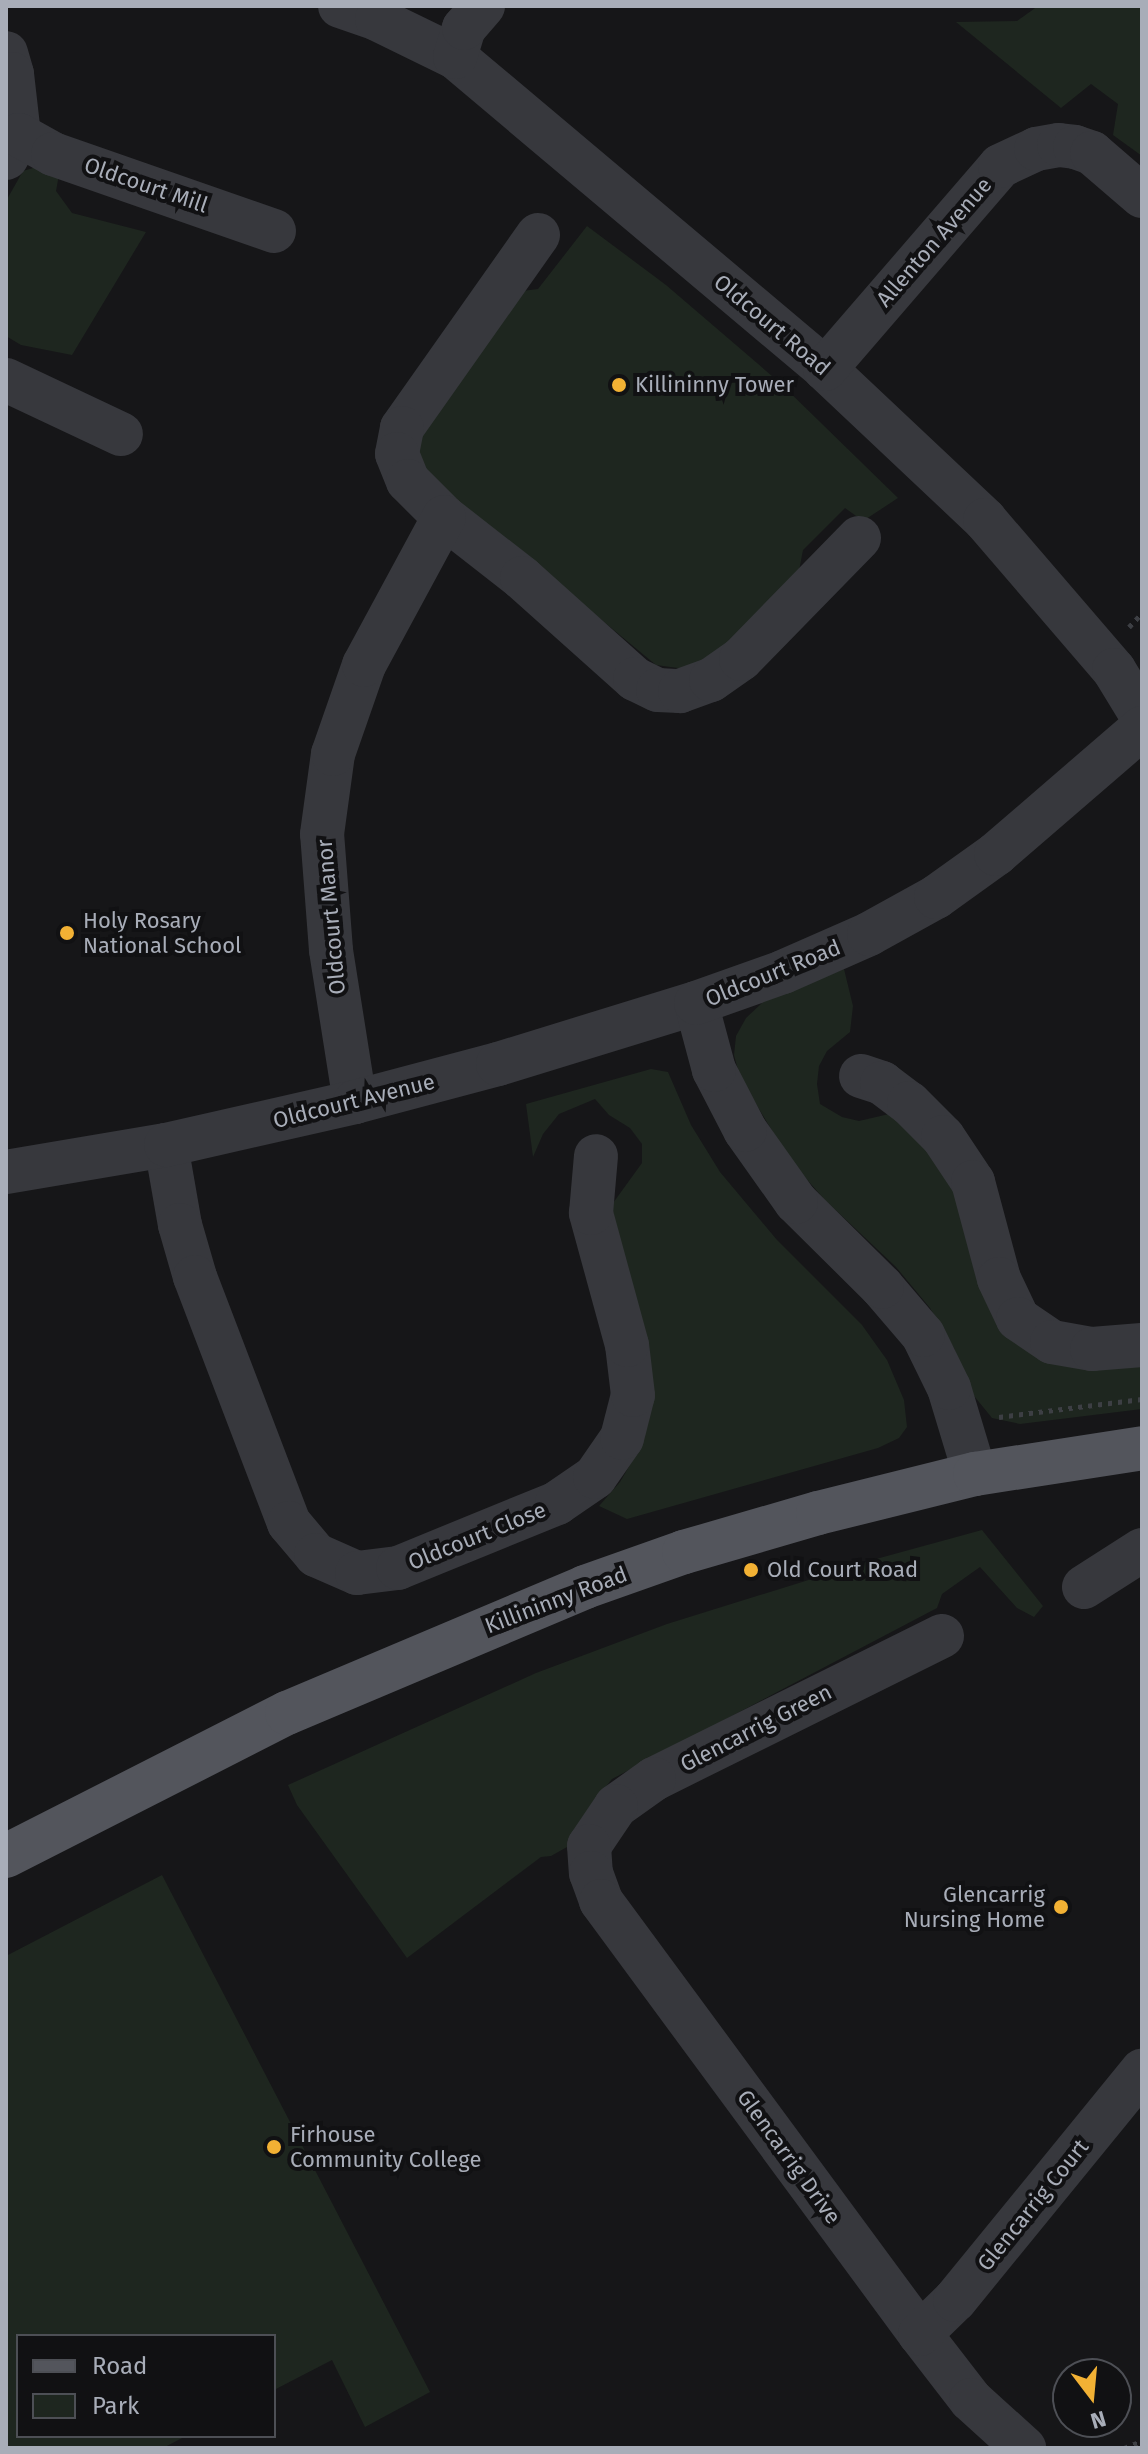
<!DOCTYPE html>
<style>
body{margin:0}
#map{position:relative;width:1148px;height:2454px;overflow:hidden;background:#161618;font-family:"Fira Sans",sans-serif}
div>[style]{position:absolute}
.green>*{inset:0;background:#1e261f}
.path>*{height:5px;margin-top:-2.5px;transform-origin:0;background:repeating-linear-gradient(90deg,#3d3f44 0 4px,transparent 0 10px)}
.minor>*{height:44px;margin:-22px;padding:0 22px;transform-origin:22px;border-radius:22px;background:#37383d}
.major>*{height:44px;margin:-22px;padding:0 22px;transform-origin:22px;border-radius:22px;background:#53555c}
.dots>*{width:22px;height:22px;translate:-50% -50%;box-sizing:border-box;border:4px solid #111113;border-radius:50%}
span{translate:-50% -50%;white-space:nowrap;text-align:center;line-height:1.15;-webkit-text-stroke:8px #111113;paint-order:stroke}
.street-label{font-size:22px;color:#a8adb8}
.poi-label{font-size:22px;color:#a8adb8}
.left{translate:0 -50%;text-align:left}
.right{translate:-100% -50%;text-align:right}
.frame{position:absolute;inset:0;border:8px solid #a8adb8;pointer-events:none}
.legend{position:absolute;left:16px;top:2334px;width:260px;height:104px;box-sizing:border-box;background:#111113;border:2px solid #4d4f55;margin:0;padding:10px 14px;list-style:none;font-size:24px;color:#a8adb8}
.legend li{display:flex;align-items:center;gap:16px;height:40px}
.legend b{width:40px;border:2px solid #4d4f55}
.north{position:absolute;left:1052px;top:2358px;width:80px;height:80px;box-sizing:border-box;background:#111113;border:2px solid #4d4f55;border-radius:50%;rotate:164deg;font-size:22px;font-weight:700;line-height:32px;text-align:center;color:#a8adb8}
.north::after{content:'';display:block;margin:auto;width:28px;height:36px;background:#f2b134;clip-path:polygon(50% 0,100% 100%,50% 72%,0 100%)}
</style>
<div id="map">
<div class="green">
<div style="clip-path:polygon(1038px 6px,1142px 6px,1142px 156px,1113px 135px,1118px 104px,1091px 84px,1061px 108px,956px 22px,1017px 21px)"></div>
<div style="clip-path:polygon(43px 165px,60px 169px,56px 191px,72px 213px,146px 232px,72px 355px,21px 345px,6px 336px,6px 201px,23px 171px)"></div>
<div style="clip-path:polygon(587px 226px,666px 285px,779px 382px,898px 498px,863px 521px,845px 508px,803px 550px,799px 571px,729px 645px,685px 669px,656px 665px,430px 478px,416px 458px,417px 437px,522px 291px,538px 289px)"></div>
<div style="clip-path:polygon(844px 969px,853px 1006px,850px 1032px,827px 1051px,819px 1066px,817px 1084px,820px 1104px,842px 1117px,859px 1121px,889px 1114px,908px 1119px,954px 1180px,992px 1305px,1142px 1360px,1142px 1409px,1020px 1424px,992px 1418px,970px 1391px,954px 1348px,930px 1308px,896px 1267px,824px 1199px,789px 1159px,740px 1077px,734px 1055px,736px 1036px,746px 1018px,763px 1002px)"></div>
<div style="clip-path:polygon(651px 1069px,668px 1072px,691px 1125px,720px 1172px,777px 1240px,862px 1325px,887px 1360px,904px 1400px,907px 1427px,899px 1438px,878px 1448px,627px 1519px,599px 1506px,620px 1482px,638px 1451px,611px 1225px,613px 1203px,642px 1163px,642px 1144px,630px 1128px,609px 1115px,595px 1099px,559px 1114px,543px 1134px,533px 1157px,526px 1104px)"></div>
<div style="clip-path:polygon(982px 1530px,1043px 1606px,1034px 1617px,1017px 1608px,980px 1567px,942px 1594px,937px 1608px,612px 1779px,588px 1809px,576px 1842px,551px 1856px,541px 1857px,407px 1958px,297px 1805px,288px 1785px,536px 1673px,667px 1624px,876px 1559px)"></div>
<div style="clip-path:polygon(162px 1875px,430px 2392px,365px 2427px,332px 2360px,274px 2390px,274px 2336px,18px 2336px,18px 2436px,186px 2436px,163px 2448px,6px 2448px,6px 1956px)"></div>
</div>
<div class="path">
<div style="left:1129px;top:627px;width:19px;rotate:-47deg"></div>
<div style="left:999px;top:1417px;width:144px;rotate:-7.2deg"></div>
<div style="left:1124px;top:2448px;width:19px;rotate:-21deg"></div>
</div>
<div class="minor">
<div style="left:340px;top:6px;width:39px;rotate:19deg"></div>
<div style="left:377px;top:19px;width:87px;rotate:26deg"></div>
<div style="left:455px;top:57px;width:484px;rotate:40.1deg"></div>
<div style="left:825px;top:369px;width:220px;rotate:43.3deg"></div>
<div style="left:985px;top:520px;width:198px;rotate:49.3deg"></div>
<div style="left:1114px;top:670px;width:54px;rotate:58.7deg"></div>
<div style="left:6px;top:53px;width:22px;rotate:74deg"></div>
<div style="left:12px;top:74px;width:61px;rotate:83.5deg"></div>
<div style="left:19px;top:135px;width:26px;rotate:119deg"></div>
<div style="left:455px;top:57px;width:30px;rotate:-73deg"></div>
<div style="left:464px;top:28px;width:29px;rotate:-49deg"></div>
<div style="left:19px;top:135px;width:39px;rotate:29deg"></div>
<div style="left:53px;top:154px;width:234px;rotate:19.2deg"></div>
<div style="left:538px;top:235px;width:236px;rotate:125.2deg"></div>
<div style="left:402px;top:428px;width:26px;rotate:101deg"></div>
<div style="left:397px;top:454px;width:29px;rotate:68deg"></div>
<div style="left:408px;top:481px;width:51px;rotate:45deg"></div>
<div style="left:444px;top:517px;width:99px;rotate:38deg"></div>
<div style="left:522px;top:578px;width:152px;rotate:41.8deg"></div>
<div style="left:635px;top:679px;width:25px;rotate:26deg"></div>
<div style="left:658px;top:690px;width:22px;rotate:3deg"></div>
<div style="left:680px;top:691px;width:33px;rotate:-20deg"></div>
<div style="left:711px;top:680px;width:37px;rotate:-35deg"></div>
<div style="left:741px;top:659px;width:169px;rotate:-45.7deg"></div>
<div style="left:825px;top:369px;width:268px;rotate:-49.2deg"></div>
<div style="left:1000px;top:166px;width:40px;rotate:-25deg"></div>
<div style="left:1036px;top:149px;width:23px;rotate:-10deg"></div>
<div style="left:1059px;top:145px;width:16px;rotate:7deg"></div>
<div style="left:1075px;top:147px;width:18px;rotate:19deg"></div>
<div style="left:1092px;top:153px;width:66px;rotate:40.7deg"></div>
<div style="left:6px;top:380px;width:127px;rotate:25.2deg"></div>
<div style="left:861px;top:1076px;width:22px;rotate:18deg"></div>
<div style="left:882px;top:1083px;width:34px;rotate:37deg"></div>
<div style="left:909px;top:1103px;width:48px;rotate:45deg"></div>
<div style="left:943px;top:1137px;width:54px;rotate:56.3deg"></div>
<div style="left:973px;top:1182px;width:100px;rotate:75deg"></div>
<div style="left:999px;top:1279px;width:44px;rotate:64.6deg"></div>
<div style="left:1018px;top:1319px;width:41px;rotate:34.1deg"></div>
<div style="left:1052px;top:1342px;width:41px;rotate:9.9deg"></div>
<div style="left:1092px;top:1349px;width:50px;rotate:-4.6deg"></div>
<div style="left:355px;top:1102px;width:154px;rotate:-99deg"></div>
<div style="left:331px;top:950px;width:116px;rotate:-94.4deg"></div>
<div style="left:322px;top:834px;width:81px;rotate:-82.2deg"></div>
<div style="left:333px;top:754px;width:94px;rotate:-70.8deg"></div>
<div style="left:364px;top:665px;width:168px;rotate:-61.6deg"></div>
<div style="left:166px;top:1145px;width:81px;rotate:80.1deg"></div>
<div style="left:180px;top:1225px;width:54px;rotate:73.9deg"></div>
<div style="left:195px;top:1277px;width:263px;rotate:69.1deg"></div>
<div style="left:289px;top:1523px;width:42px;rotate:49.8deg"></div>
<div style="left:316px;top:1555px;width:45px;rotate:23.7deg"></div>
<div style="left:357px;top:1573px;width:41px;rotate:-7deg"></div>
<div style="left:398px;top:1568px;width:172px;rotate:-22.2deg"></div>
<div style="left:557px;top:1503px;width:46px;rotate:-34.4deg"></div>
<div style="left:595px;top:1477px;width:47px;rotate:-55.3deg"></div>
<div style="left:622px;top:1438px;width:44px;rotate:-75.7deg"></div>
<div style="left:633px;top:1395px;width:50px;rotate:-96.8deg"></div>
<div style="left:627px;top:1345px;width:137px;rotate:-105.3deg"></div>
<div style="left:591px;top:1213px;width:57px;rotate:-85deg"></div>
<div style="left:6px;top:1172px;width:162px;rotate:-9.6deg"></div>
<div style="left:166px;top:1145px;width:194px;rotate:-12.8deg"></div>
<div style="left:355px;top:1102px;width:148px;rotate:-14.9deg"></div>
<div style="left:498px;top:1064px;width:207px;rotate:-17.1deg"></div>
<div style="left:975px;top:1474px;width:90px;rotate:-106.8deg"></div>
<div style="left:949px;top:1388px;width:59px;rotate:-116.1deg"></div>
<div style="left:923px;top:1335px;width:63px;rotate:-130.5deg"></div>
<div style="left:882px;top:1287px;width:121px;rotate:-135.3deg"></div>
<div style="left:796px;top:1202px;width:88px;rotate:-125.3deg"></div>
<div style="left:745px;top:1130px;width:68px;rotate:-117.3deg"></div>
<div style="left:714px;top:1070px;width:69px;rotate:-105deg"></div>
<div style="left:696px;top:1003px;width:92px;rotate:-19.6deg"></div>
<div style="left:783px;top:972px;width:94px;rotate:-23.8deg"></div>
<div style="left:869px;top:934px;width:77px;rotate:-28.9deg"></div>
<div style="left:936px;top:897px;width:74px;rotate:-35.6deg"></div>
<div style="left:996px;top:854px;width:193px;rotate:-40.8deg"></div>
<div style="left:1084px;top:1587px;width:69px;rotate:-32.5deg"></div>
<div style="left:942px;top:1636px;width:322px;rotate:153.6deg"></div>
<div style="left:654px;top:1779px;width:47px;rotate:144.6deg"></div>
<div style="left:616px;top:1806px;width:48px;rotate:124deg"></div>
<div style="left:589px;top:1846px;width:27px;rotate:86deg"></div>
<div style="left:591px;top:1873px;width:30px;rotate:70deg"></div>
<div style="left:601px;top:1901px;width:538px;rotate:53.62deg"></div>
<div style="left:920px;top:2334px;width:83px;rotate:52.3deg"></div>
<div style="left:971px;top:2400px;width:72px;rotate:42.2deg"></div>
<div style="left:920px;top:2334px;width:49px;rotate:-44.2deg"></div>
<div style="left:955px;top:2300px;width:296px;rotate:-50.8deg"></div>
</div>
<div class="major">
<div style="left:6px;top:1856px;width:315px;rotate:-27deg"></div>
<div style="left:287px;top:1713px;width:324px;rotate:-22.9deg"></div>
<div style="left:585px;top:1587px;width:105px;rotate:-19.5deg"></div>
<div style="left:684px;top:1552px;width:140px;rotate:-16.2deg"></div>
<div style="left:818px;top:1513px;width:162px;rotate:-14deg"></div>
<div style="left:975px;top:1474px;width:169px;rotate:-8.8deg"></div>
</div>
<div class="dots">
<div style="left:619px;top:385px;background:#f2b134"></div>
<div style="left:67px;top:933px;background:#f2b134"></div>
<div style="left:751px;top:1570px;background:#f2b134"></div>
<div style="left:1061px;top:1907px;background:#f2b134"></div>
<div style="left:274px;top:2147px;background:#f2b134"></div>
</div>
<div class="street-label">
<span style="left:146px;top:185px;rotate:19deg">Oldcourt Mill</span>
<span style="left:934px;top:242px;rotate:-49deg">Allenton Avenue</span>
<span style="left:772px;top:325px;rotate:40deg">Oldcourt Road</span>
<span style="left:331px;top:917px;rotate:-95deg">Oldcourt Manor</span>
<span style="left:773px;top:973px;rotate:-22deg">Oldcourt Road</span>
<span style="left:354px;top:1101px;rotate:-14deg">Oldcourt Avenue</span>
<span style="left:477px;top:1536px;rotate:-22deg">Oldcourt Close</span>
<span style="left:556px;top:1600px;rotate:-21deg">Killininny Road</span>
<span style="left:756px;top:1728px;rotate:-27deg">Glencarrig Green</span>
<span style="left:789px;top:2157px;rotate:54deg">Glencarrig Drive</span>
<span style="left:1033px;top:2205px;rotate:-51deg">Glencarrig Court</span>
</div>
<div class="poi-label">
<span class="left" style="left:635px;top:385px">Killininny Tower</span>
<span class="left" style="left:83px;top:933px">Holy Rosary<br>National School</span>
<span class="left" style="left:767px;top:1570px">Old Court Road</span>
<span class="right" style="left:1045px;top:1907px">Glencarrig<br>Nursing Home</span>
<span class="left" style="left:290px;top:2147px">Firhouse<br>Community College</span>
</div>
<div class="frame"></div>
<ul class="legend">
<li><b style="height:10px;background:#53555c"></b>Road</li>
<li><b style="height:22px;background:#1e261f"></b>Park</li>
</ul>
<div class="north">N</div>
</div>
